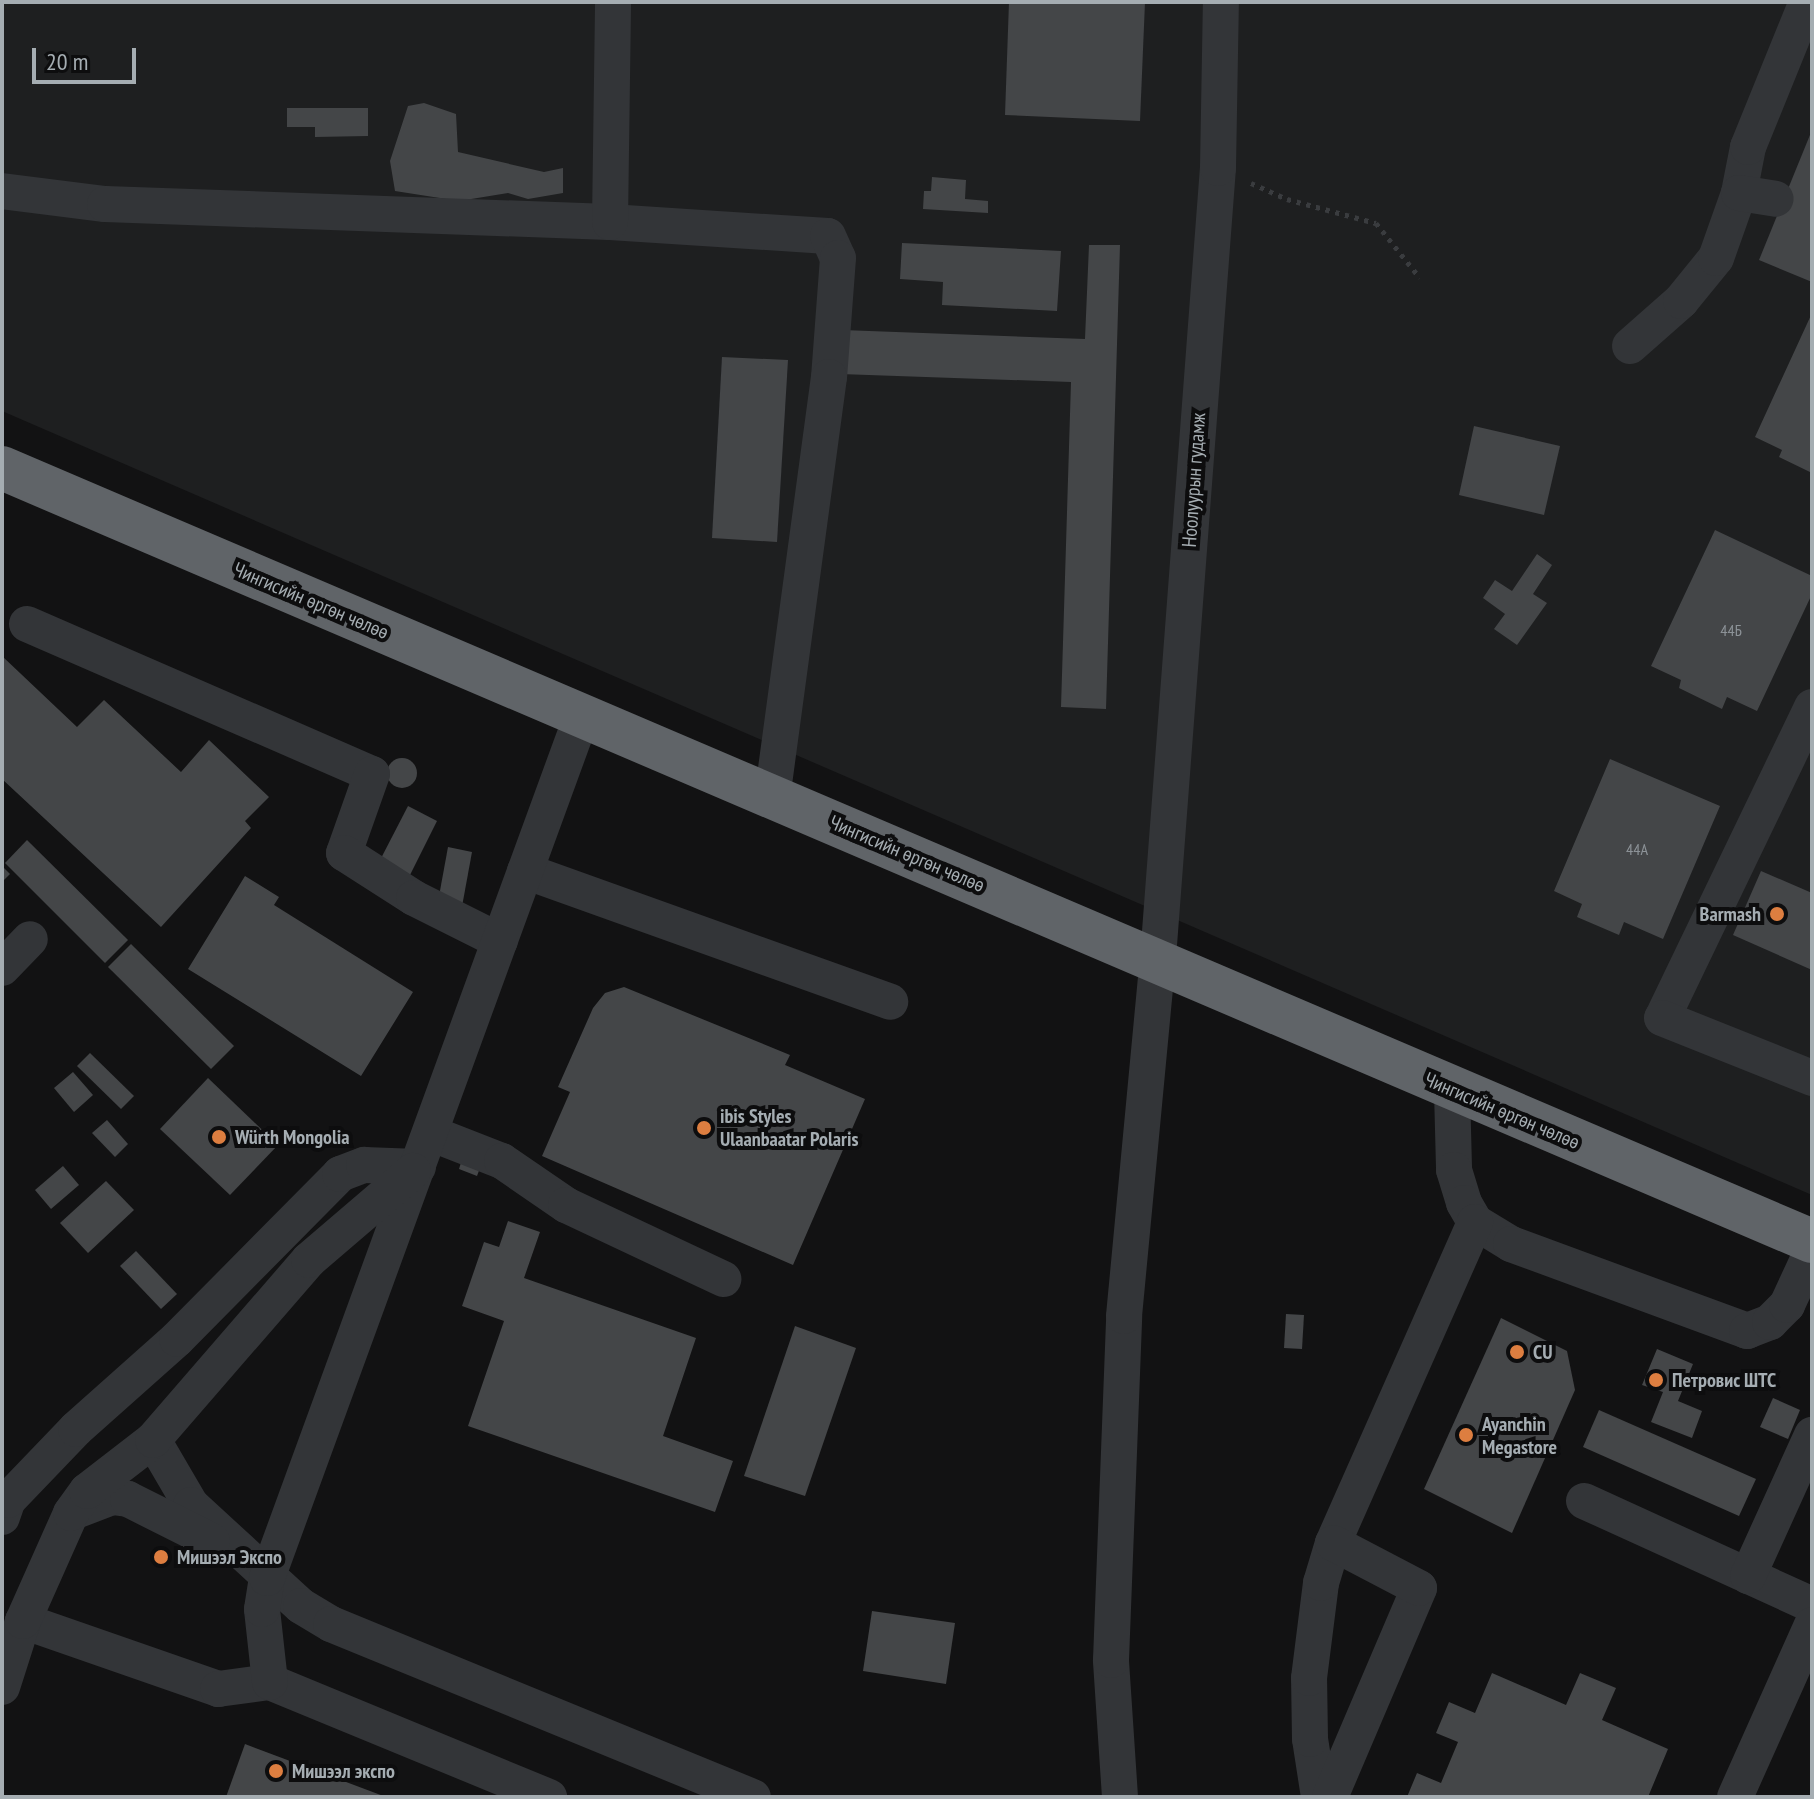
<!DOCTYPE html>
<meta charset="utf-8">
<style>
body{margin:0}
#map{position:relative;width:1814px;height:1799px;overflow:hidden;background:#121213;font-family:"PT Sans Narrow",sans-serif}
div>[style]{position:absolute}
.built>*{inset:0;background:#1e1f20}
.building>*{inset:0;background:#444648}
.round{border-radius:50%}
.path>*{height:5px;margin-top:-2.5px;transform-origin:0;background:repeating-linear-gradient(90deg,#3a3c3f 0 4px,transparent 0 10px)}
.minor>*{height:36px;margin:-18px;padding:0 18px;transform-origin:18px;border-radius:18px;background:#333538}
.highway>*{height:44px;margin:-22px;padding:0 22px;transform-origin:22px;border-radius:22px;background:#606468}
.dots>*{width:22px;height:22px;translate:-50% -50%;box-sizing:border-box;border:4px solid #0d0d0e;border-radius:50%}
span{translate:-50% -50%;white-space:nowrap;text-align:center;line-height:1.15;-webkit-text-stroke:8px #0d0d0e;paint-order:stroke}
.number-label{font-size:16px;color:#8d9398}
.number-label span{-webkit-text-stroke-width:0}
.street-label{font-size:20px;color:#a5adb2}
.poi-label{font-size:20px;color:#a5adb2;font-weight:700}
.right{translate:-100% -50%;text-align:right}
.left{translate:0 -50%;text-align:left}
.frame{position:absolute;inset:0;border:4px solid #a5adb2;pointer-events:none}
.scale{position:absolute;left:32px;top:48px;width:104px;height:36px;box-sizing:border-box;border:4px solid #a5adb2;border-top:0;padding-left:10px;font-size:24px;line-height:28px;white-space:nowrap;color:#a5adb2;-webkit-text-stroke:6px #0d0d0e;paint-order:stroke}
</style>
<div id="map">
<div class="built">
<div style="clip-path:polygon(2px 2px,1812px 2px,1812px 1195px,2px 411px)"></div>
</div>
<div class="building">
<div style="clip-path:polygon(1009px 2px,1145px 2px,1140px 121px,1005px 115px)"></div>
<div style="clip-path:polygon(424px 103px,456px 114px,458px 152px,544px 172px,563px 168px,563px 193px,528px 199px,508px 193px,459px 201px,395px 191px,390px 161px,408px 106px)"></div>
<div style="clip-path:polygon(287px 108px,368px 108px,368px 136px,315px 137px,315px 127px,287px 127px)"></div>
<div style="clip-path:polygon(1812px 130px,1812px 282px,1759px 260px)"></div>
<div style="clip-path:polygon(932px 177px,966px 180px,965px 199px,988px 201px,988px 213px,923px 209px,924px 191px,931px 191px)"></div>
<div style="clip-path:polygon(902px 243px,1061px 251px,1057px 311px,942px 305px,943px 282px,900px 279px)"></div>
<div style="clip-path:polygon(1089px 245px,1120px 245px,1106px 709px,1061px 707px,1071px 382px,840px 374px,842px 330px,1085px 339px)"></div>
<div style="clip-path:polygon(1812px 313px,1812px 473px,1779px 457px,1782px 450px,1755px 437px)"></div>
<div style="clip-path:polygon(722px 357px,788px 360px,777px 542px,712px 538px)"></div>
<div style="clip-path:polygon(1474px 426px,1560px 446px,1544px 515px,1459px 495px)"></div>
<div style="clip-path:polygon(1715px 530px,1812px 576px,1812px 594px,1757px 711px,1727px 697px,1722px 709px,1679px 688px,1681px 680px,1651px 666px)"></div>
<div style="clip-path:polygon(1537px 554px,1552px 565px,1533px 594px,1547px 603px,1517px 645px,1494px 629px,1505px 614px,1483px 598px,1495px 580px,1512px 591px)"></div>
<div style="clip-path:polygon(2px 656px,77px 727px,104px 700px,181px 772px,209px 740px,269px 797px,245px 821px,251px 828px,161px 927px,2px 779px)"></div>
<div class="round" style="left:387px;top:758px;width:30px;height:30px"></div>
<div style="clip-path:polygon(1610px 759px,1720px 806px,1663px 939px,1624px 922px,1619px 935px,1577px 917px,1582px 904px,1554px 891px)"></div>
<div style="clip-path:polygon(408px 806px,437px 821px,407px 881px,377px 866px)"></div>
<div style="clip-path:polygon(27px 840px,128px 940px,105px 963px,5px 863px)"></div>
<div style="clip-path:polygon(448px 847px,472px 852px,461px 912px,437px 907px)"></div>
<div style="clip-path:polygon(2px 866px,10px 874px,2px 882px)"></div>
<div style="clip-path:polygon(1761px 871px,1812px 893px,1812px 970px,1733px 935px)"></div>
<div style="clip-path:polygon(245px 876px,279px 897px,274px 905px,413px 992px,361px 1076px,188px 969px)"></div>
<div style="clip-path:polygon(131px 944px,234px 1046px,211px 1069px,108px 967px)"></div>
<div style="clip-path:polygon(624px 987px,790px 1055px,785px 1065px,865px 1099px,793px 1265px,542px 1156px,570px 1092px,558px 1087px,593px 1008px,605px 993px)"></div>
<div style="clip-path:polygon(90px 1053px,134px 1096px,121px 1109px,77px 1066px)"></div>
<div style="clip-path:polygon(73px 1072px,93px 1095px,74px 1112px,54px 1088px)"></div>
<div style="clip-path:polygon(208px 1078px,278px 1145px,230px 1195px,160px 1129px)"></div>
<div style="clip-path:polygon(107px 1120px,128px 1144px,115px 1157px,92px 1133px)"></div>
<div style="clip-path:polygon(464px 1153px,483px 1160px,477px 1176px,459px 1169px)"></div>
<div style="clip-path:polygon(63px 1166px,79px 1185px,51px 1209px,35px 1190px)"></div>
<div style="clip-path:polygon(106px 1181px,134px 1210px,88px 1253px,60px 1223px)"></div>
<div style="clip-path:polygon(508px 1221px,540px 1232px,524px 1278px,696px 1338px,663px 1436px,733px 1461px,715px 1512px,468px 1426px,504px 1321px,462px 1306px,484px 1242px,499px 1247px)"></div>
<div style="clip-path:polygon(136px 1251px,177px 1294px,161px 1309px,120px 1266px)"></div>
<div style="clip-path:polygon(1286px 1314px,1304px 1315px,1302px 1349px,1284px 1348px)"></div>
<div style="clip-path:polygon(1501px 1318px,1567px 1351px,1575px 1390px,1512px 1533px,1424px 1489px)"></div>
<div style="clip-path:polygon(795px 1326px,856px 1348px,805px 1496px,744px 1476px)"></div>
<div style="clip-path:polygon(1657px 1349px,1693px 1364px,1678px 1401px,1702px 1411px,1692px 1438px,1651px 1422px,1663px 1392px,1642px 1385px)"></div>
<div style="clip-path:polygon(1773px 1398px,1800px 1410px,1788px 1439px,1760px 1427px)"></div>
<div style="clip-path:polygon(1599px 1410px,1756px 1479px,1739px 1516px,1583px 1447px)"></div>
<div style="clip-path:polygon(872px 1611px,955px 1623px,946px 1684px,863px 1671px)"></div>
<div style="clip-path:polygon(1492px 1673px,1566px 1705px,1580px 1673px,1616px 1688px,1602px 1720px,1668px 1749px,1648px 1797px,1407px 1797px,1417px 1773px,1441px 1783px,1458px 1742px,1436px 1733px,1449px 1702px,1475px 1713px)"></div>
<div style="clip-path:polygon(245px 1744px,386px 1797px,226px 1797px)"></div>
</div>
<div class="path">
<div style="left:1251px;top:183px;width:39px;rotate:24deg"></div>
<div style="left:1287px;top:199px;width:92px;rotate:15.1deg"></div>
<div style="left:1376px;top:223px;width:70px;rotate:51.3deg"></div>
</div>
<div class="minor">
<div style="left:2px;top:191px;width:104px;rotate:7.2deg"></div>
<div style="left:105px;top:204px;width:505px;rotate:2.04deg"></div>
<div style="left:610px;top:222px;width:218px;rotate:3.7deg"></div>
<div style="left:828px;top:236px;width:24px;rotate:66deg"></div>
<div style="left:838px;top:258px;width:119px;rotate:94.3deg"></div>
<div style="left:829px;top:377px;width:425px;rotate:97.7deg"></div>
<div style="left:1739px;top:193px;width:47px;rotate:-78.9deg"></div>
<div style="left:1748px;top:147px;width:157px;rotate:-67.9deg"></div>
<div style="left:610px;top:222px;width:220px;rotate:-89.2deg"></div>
<div style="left:1630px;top:346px;width:68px;rotate:-41.4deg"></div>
<div style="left:1681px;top:301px;width:55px;rotate:-50.9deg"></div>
<div style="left:1716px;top:258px;width:69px;rotate:-70.5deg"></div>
<div style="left:1739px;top:193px;width:37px;rotate:9deg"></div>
<div style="left:27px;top:624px;width:376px;rotate:23.5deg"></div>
<div style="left:372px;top:774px;width:84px;rotate:109.5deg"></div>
<div style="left:344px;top:853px;width:83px;rotate:32.7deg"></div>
<div style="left:414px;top:898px;width:96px;rotate:26.6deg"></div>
<div style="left:1812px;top:707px;width:345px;rotate:115.7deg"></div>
<div style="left:1662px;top:1018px;width:162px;rotate:21.8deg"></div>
<div style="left:525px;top:871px;width:388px;rotate:19.7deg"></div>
<div style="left:2px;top:968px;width:40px;rotate:-46deg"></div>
<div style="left:1452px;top:1091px;width:79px;rotate:88.5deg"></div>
<div style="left:1454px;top:1170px;width:34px;rotate:73deg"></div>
<div style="left:1464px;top:1203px;width:22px;rotate:60deg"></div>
<div style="left:1475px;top:1222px;width:42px;rotate:31.4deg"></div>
<div style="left:1511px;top:1244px;width:252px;rotate:20.2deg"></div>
<div style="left:1747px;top:1331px;width:25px;rotate:-21deg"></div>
<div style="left:1770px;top:1322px;width:24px;rotate:-45deg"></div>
<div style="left:1787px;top:1305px;width:60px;rotate:-65.2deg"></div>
<div style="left:430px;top:1133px;width:77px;rotate:21.3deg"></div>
<div style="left:502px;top:1161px;width:78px;rotate:34.5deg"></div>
<div style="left:566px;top:1205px;width:174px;rotate:25.2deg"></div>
<div style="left:153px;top:1440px;width:75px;rotate:59.7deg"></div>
<div style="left:191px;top:1505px;width:149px;rotate:42.6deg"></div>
<div style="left:301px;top:1606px;width:35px;rotate:31deg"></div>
<div style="left:331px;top:1624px;width:456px;rotate:22.3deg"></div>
<div style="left:1584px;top:1501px;width:251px;rotate:24.5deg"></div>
<div style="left:73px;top:1512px;width:42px;rotate:-21deg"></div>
<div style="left:112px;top:1497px;width:16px;rotate:7deg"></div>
<div style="left:128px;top:1499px;width:94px;rotate:26.6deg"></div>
<div style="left:2px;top:1517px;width:18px;rotate:-71deg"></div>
<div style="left:8px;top:1500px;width:98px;rotate:-46.2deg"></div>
<div style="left:76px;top:1429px;width:135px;rotate:-41.7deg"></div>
<div style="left:177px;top:1339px;width:232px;rotate:-45.3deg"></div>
<div style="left:340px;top:1174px;width:26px;rotate:-21deg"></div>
<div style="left:364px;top:1165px;width:54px;rotate:2.1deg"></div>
<div style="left:1748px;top:1576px;width:155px;rotate:-65.6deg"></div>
<div style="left:23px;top:1621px;width:207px;rotate:19.2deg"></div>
<div style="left:218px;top:1689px;width:52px;rotate:-7.7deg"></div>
<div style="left:270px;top:1682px;width:302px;rotate:22.4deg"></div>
<div style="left:270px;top:1682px;width:73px;rotate:-96.3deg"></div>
<div style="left:262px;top:1609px;width:31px;rotate:-81deg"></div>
<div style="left:267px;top:1578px;width:916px;rotate:-69.94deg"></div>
<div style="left:2px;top:1687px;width:69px;rotate:-72.3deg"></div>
<div style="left:23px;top:1621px;width:118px;rotate:-66deg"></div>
<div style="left:71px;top:1513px;width:27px;rotate:-54deg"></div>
<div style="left:87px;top:1491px;width:83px;rotate:-37.7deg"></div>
<div style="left:153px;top:1440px;width:238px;rotate:-49.1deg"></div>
<div style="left:309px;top:1260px;width:137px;rotate:-40.6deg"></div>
<div style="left:1120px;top:1797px;width:137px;rotate:-93.8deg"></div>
<div style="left:1111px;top:1660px;width:344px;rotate:-87.8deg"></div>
<div style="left:1124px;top:1316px;width:360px;rotate:-84.6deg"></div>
<div style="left:1158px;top:958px;width:792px;rotate:-85.66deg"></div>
<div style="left:1218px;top:168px;width:166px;rotate:-89deg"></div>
<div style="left:1319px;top:1797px;width:59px;rotate:-98.8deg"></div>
<div style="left:1310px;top:1739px;width:61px;rotate:-90.9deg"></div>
<div style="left:1309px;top:1678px;width:96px;rotate:-82.8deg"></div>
<div style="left:1321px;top:1583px;width:42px;rotate:-73.3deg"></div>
<div style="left:1333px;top:1543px;width:351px;rotate:-66.1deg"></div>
<div style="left:1330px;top:1797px;width:227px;rotate:-66.9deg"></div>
<div style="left:1419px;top:1588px;width:97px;rotate:-152.4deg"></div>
<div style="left:1735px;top:1797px;width:188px;rotate:-65.9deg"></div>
</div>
<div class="highway">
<div style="left:2px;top:468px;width:1968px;rotate:23.13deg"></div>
</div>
<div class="dots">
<div style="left:1777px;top:914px;background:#dd7e40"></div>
<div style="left:704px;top:1128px;background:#dd7e40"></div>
<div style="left:219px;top:1137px;background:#dd7e40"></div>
<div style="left:1517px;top:1352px;background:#dd7e40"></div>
<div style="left:1656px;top:1380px;background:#dd7e40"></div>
<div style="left:1466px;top:1435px;background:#dd7e40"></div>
<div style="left:161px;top:1557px;background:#dd7e40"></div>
<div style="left:276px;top:1771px;background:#dd7e40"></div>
</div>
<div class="number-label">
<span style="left:1731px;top:630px">44Б</span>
<span style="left:1637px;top:849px">44А</span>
</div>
<div class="street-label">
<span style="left:1194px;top:480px;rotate:-86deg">Ноолуурын гудамж</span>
<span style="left:311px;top:601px;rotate:23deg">Чингисийн өргөн чөлөө</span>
<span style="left:907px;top:854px;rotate:23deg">Чингисийн өргөн чөлөө</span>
<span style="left:1502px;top:1111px;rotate:23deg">Чингисийн өргөн чөлөө</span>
</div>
<div class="poi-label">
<span class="right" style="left:1761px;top:914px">Barmash</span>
<span class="left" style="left:720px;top:1128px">ibis Styles<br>Ulaanbaatar Polaris</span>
<span class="left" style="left:235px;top:1137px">Würth Mongolia</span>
<span class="left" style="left:1533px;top:1352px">CU</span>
<span class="left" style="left:1672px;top:1380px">Петровис ШТС</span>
<span class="left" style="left:1482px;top:1436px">Ayanchin<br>Megastore</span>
<span class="left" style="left:177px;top:1557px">Мишээл Экспо</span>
<span class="left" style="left:292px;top:1771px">Мишээл экспо</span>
</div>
<div class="frame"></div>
<div class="scale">20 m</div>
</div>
